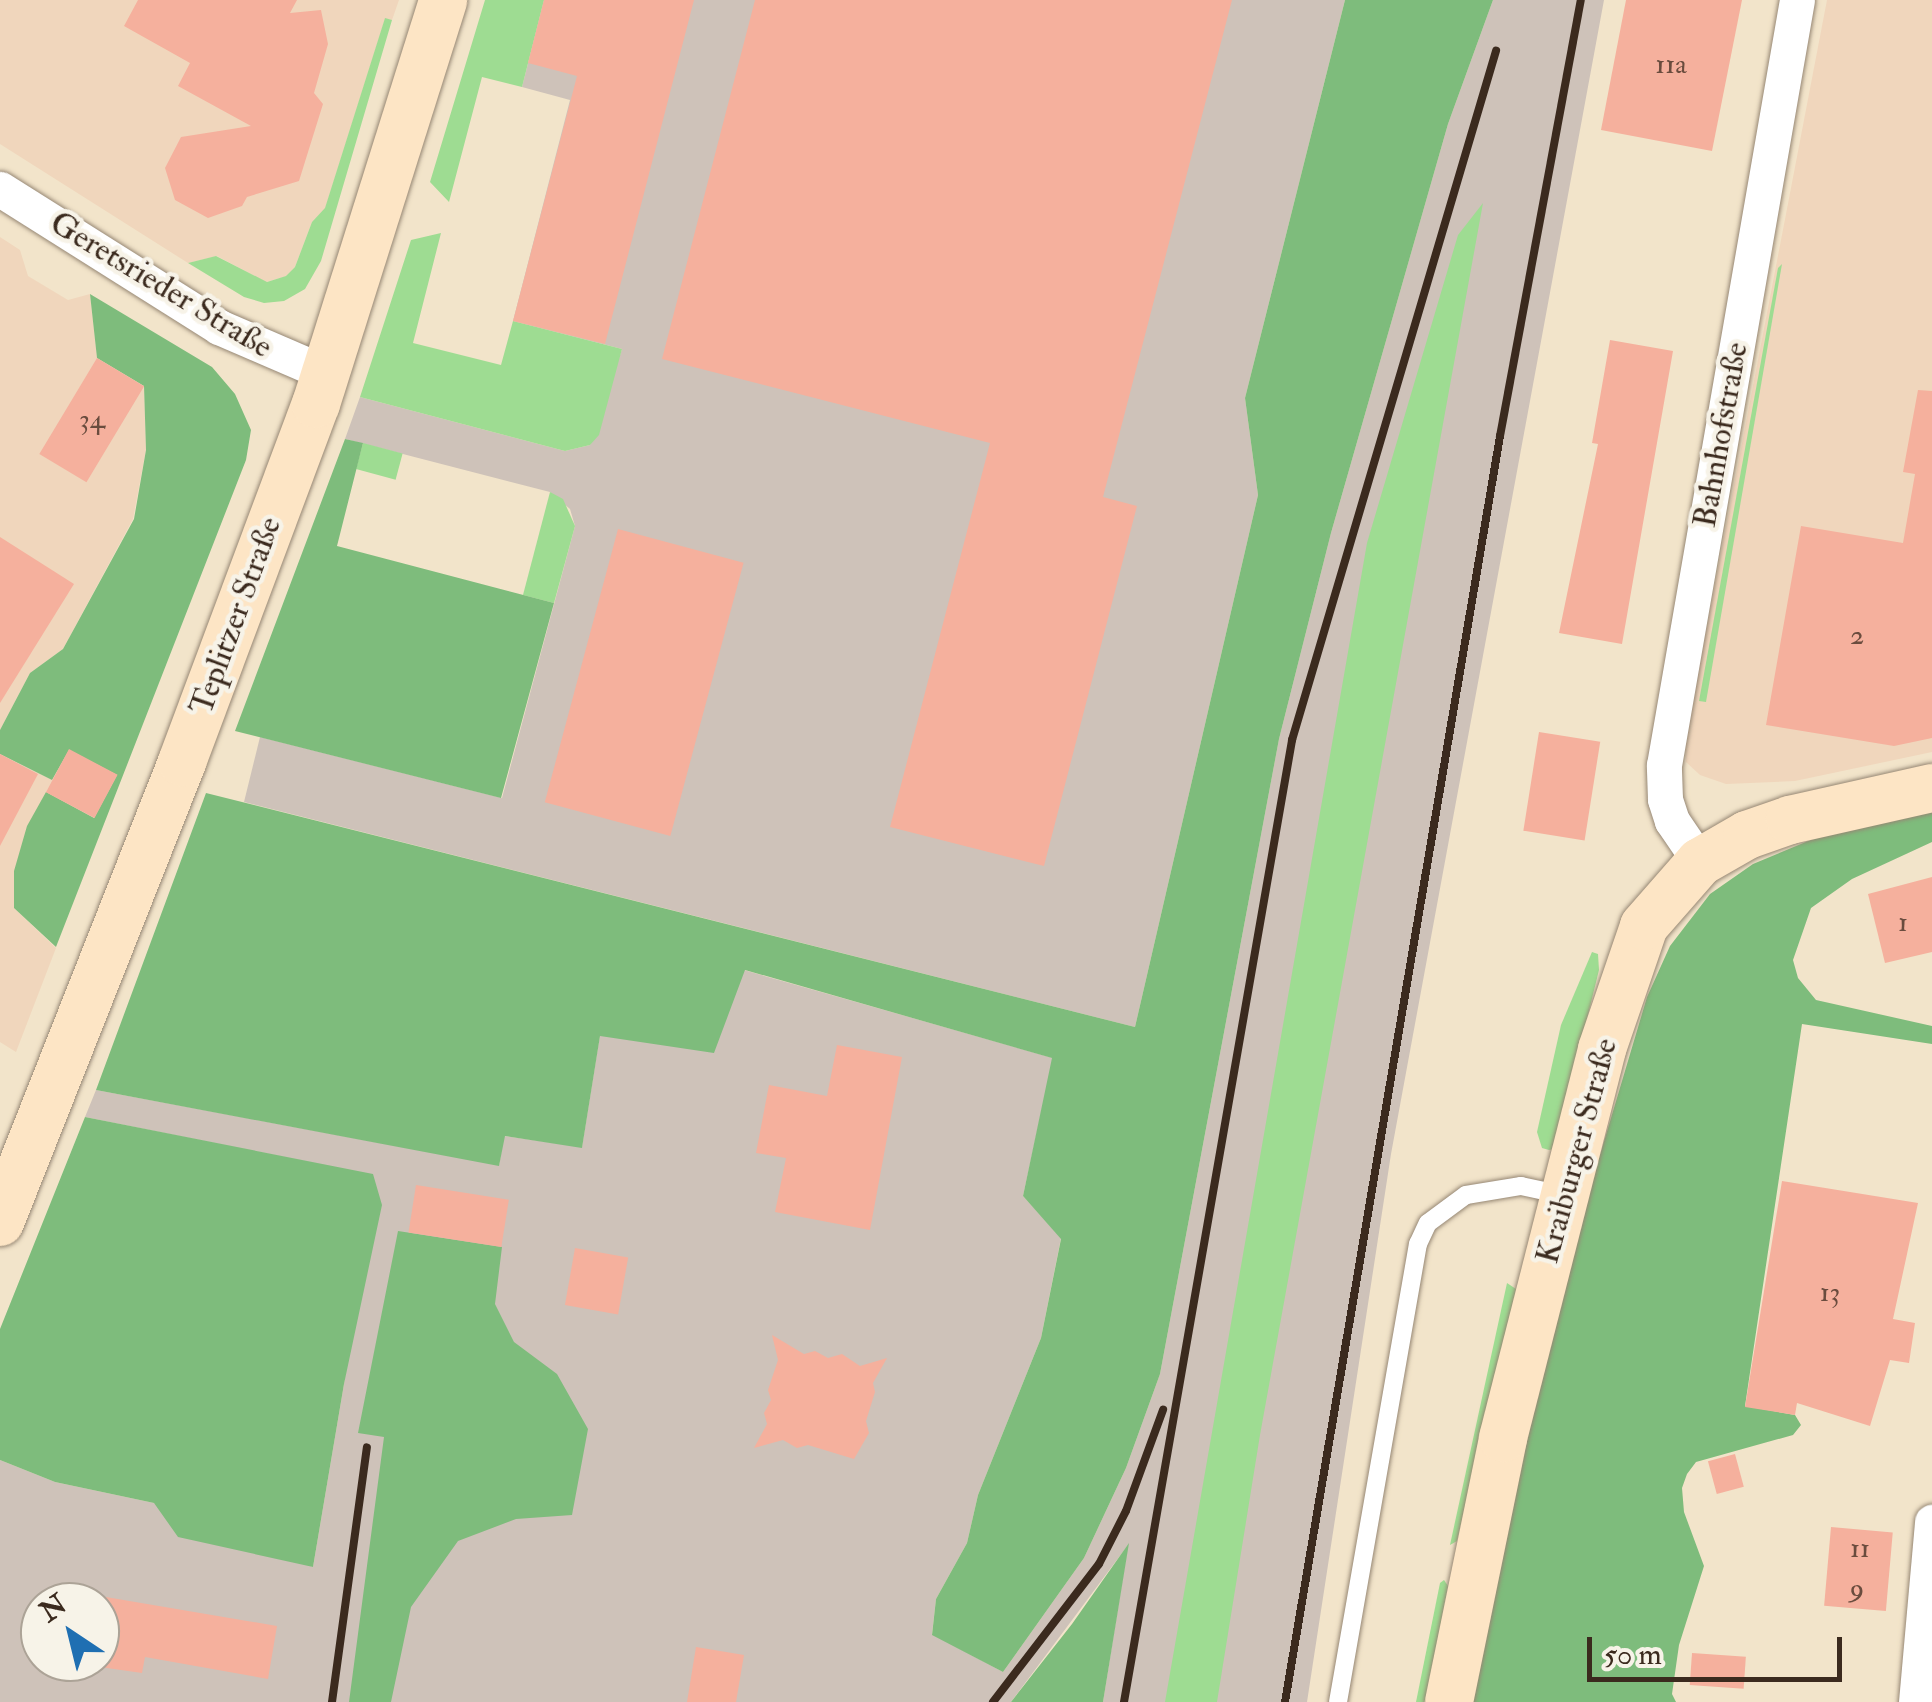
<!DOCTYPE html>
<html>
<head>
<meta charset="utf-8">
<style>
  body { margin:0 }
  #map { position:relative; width:1932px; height:1702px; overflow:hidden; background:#f2e4ca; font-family:"IM FELL Double Pica",serif }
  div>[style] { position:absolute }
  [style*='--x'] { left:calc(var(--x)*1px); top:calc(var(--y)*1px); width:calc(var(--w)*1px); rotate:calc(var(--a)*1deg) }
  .built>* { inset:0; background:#f0d6bc }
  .industrial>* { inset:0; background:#cec2b9 }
  .green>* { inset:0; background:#9edc92; transform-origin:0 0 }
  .forest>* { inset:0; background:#7ebc7c }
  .building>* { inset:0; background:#f5b09d; transform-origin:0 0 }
  .roads { filter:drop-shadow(0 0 2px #968774) drop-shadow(0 0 2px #968774) }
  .lane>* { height:18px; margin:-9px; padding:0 9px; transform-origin:9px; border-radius:9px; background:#fff }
  .street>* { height:35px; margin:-17.5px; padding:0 17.5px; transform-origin:17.5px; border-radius:17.5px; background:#fff }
  .secondary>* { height:48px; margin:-24px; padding:0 24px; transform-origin:24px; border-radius:24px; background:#fde5c5 }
  .rail>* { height:8px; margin:-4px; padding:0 4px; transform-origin:4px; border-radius:4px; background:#3b2a1e }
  span { translate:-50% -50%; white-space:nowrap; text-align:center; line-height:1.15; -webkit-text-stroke:9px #f7f3e8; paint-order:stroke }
  .number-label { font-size:28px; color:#6a4c3e }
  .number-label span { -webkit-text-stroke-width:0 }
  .street-label { font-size:32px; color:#3b2a1e }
  .north { position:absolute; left:20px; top:1582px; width:100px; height:100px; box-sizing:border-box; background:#f7f3e8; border:2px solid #aca397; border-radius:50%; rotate:325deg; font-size:28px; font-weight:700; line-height:40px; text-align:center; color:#3b2a1e }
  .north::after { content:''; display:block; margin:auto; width:35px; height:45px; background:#1f6fb2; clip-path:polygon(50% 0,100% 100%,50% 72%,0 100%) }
  .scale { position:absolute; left:1587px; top:1637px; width:255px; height:45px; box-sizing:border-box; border:5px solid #3b2a1e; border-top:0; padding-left:12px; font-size:30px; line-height:35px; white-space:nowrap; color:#3b2a1e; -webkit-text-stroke:8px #f7f3e8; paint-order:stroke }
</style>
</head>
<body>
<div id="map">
  <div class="built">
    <i style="clip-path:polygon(0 0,399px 0,392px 20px,385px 19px,325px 209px,312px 222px,295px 267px,287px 276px,266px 282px,217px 256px,188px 263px,0 144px)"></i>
    <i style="clip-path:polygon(1827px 0,1932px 0,1932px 752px,1795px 781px,1726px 784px,1700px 775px,1686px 762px,1685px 741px)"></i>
    <i style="clip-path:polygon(0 237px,20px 250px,28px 276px,68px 300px,90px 294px,97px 358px,144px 386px,146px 450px,133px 519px,63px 649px,30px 673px,0 730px)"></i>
    <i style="clip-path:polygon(69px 749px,117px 775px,94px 818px,14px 908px,56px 948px,16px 1052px,0 1042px,0 754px,52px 780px)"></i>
  </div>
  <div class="industrial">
    <i style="clip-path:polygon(544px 0,1345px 0,1245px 398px,1258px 495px,1135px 1027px,244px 802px,260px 737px,502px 798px,575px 526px,570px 509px,550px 492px,345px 439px,360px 397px,565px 451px,590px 445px,622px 349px,513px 321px,570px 100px,522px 87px)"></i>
    <i style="clip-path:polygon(evenodd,1493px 0,1604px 0,1391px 1154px,1307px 1702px,1103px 1702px,1128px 1545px,1011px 1702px,0 1702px,0 1460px,55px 1482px,154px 1503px,313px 1567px,344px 1384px,373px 1175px,85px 1117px,96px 1090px,499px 1165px,504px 1136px,582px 1147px,600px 1035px,744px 970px,1053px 1058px,1023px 1196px,1061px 1238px,1041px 1338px,978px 1495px,967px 1543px,936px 1599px,932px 1634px,1003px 1672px,1084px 1558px,1126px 1468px,1160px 1374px,1279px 739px,1331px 533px,1448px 124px,1493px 0,40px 1602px,100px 1602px,100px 1662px,40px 1662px,40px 1602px)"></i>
  </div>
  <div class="green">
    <i style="clip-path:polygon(485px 0,544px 0,522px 87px,482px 77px,449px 202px,430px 182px)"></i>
    <i style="clip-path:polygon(385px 18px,392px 20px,321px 261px,305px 289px,284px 301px,264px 303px,244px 297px,188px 263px,216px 256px,267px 282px,286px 276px,295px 267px,312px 222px,325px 208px)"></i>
    <i style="clip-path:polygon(1483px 203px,1260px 1435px,1217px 1702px,1165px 1702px,1367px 543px,1458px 235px)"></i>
    <i style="clip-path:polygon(441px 233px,413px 343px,501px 365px,513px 321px,622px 349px,599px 435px,590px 445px,565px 451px,360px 397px,411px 240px)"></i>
    <i style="clip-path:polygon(1782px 264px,1706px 702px,1699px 701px,1778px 268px)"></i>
    <i style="left:363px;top:443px;width:41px;height:27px;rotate:15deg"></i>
    <i style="clip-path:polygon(550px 492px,563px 499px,575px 526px,554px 603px,523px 595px)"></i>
    <i style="clip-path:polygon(1592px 952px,1598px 954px,1599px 970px,1555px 1149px,1549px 1150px,1542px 1148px,1537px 1132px,1561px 1025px)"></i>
    <i style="clip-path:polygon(1507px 1283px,1516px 1289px,1457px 1541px,1450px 1545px)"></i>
    <i style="clip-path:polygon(1444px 1580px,1448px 1586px,1426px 1702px,1416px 1702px,1440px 1583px)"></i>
  </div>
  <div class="forest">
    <i style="clip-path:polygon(1345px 0,1493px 0,1448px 124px,1331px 533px,1279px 739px,1160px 1374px,1126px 1468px,1084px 1558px,1003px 1672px,932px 1635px,936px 1599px,967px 1543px,978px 1495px,1041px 1338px,1061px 1239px,1023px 1196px,1052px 1058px,745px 970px,714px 1053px,600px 1036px,582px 1148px,505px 1136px,499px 1166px,96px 1090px,206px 793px,1135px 1027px,1258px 495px,1245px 398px)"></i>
    <i style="clip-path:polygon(90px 294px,212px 367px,235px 394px,251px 430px,246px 460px,56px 947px,14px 908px,14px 871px,27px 826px,46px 792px,94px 818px,117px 775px,69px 750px,52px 780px,0 754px,0 730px,30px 673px,63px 649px,134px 519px,146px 450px,144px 386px,97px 358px)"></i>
    <i style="clip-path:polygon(345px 439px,363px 443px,337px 546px,554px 603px,501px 798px,235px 731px)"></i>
    <i style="clip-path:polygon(1932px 808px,1932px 842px,1852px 879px,1811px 908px,1793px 960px,1798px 978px,1816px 1000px,1932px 1026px,1932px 1044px,1802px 1024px,1745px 1406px,1795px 1415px,1801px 1425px,1793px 1435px,1696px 1462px,1687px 1474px,1682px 1488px,1684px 1512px,1704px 1566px,1679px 1645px,1672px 1694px,1676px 1702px,1467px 1702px,1522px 1444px,1586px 1202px,1647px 997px,1670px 946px,1710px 894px,1753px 864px,1825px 834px)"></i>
    <i style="clip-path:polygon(85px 1117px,373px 1174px,382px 1205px,344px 1384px,313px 1567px,178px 1537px,154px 1503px,55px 1482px,0 1460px,0 1329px)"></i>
    <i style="clip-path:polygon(398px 1231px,502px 1247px,495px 1304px,514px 1342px,557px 1374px,588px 1429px,572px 1515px,516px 1519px,458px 1541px,411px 1607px,391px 1702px,349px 1702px,384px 1437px,358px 1433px)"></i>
    <i style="clip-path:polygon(1129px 1543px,1103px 1702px,1011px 1702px,1072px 1624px)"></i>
  </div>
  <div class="building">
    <i style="clip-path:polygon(138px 0,297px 0,290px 13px,321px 10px,328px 44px,314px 93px,323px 104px,299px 181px,247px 197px,242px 206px,208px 218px,175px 200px,165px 168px,181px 137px,251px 126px,178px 86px,190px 63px,124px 26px)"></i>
    <i style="clip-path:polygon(544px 0,694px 0,605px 344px,513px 321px,577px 76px,528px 63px)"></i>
    <i style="clip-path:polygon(755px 0,1232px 0,1103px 497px,1137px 506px,1044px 866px,890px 827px,990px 443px,662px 359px)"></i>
    <i style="clip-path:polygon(1626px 0,1742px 0,1712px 151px,1601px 130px)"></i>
    <i style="clip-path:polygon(1610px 340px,1673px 351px,1622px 644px,1559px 633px,1598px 444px,1592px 443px)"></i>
    <i style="left:97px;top:358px;width:55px;height:112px;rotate:31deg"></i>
    <i style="clip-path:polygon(1918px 390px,1932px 391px,1932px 738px,1894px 746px,1766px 725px,1801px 526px,1903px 543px,1915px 474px,1903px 472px)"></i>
    <i style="left:618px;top:529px;width:130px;height:283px;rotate:15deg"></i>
    <i style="clip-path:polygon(0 537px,74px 584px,0 703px)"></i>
    <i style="left:1539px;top:732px;width:62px;height:100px;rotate:9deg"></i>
    <i style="left:69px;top:749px;width:55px;height:49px;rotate:28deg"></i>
    <i style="clip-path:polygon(0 754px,38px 774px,0 846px)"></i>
    <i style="clip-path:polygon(1932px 877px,1932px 952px,1885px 963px,1868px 894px)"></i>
    <i style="clip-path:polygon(837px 1045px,902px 1057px,870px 1230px,775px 1212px,786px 1158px,756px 1153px,769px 1085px,827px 1096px)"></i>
    <i style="clip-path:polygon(1782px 1181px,1918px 1203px,1893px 1319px,1915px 1323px,1909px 1363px,1890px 1360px,1870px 1426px,1797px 1403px,1795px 1415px,1745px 1407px)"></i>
    <i style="left:416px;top:1185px;width:94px;height:48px;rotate:9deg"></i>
    <i style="left:575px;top:1248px;width:54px;height:58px;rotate:10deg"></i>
    <i style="clip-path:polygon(772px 1335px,804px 1354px,815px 1351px,828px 1358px,842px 1354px,860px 1366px,887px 1358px,873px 1383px,875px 1392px,866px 1421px,869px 1433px,854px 1459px,808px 1445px,797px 1448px,783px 1440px,754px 1448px,767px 1424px,764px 1413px,771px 1400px,768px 1390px,778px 1360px)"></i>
    <i style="left:1735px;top:1454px;width:34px;height:28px;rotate:75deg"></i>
    <i style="left:1831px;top:1527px;width:62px;height:79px;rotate:5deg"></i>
    <i style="clip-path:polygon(100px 1596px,277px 1626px,268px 1679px,145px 1657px,142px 1673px,100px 1667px)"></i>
    <i style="clip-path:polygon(696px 1647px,744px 1655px,736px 1702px,687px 1702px)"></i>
    <i style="left:1692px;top:1653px;width:54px;height:32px;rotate:4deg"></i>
  </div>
  <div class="roads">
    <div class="lane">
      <i style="--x:1338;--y:1702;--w:465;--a:-80.1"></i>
      <i style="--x:1418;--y:1244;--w:23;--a:-65"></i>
      <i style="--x:1428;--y:1223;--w:47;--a:-36.4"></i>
      <i style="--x:1466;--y:1195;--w:56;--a:-9.3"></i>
      <i style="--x:1521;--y:1186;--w:43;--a:12.1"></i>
    </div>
    <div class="street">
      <i style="--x:0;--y:189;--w:259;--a:32.2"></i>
      <i style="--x:219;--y:327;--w:116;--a:23.3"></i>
      <i style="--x:1700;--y:862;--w:50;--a:-124.3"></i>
      <i style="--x:1672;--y:821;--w:23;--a:-108"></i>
      <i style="--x:1665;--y:799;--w:34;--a:-92"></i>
      <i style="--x:1664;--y:765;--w:776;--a:-80.14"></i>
      <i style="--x:1916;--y:1702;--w:181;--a:-84.9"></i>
    </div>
    <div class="secondary">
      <i style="--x:0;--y:1222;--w:495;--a:-68.4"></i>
      <i style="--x:182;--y:762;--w:382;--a:-69.5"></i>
      <i style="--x:316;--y:404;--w:423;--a:-72.5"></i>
      <i style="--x:1449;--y:1702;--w:269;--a:-78.4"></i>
      <i style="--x:1503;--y:1438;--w:401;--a:-75.7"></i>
      <i style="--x:1602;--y:1049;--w:130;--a:-71.1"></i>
      <i style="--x:1644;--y:926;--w:85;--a:-48.8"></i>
      <i style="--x:1700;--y:862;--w:54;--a:-29.9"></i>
      <i style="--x:1747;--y:835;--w:46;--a:-19.2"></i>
      <i style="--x:1790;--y:820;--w:146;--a:-12.7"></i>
    </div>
  </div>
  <div class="rail">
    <i style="--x:332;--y:1702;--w:257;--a:-82.2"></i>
    <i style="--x:993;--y:1702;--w:174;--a:-52.5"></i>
    <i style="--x:1099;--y:1564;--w:59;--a:-63"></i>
    <i style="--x:1126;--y:1511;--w:108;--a:-69.9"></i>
    <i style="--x:1124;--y:1702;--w:977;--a:-80.09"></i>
    <i style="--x:1292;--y:740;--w:719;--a:-73.51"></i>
    <i style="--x:1285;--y:1702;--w:1284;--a:-80.36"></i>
    <i style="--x:1500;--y:436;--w:443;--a:-79.5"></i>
  </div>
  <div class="number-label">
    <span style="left:1671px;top:65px">11a</span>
    <span style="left:92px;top:420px">34</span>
    <span style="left:1857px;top:636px">2</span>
    <span style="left:1903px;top:923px">1</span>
    <span style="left:1830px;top:1293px">13</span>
    <span style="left:1860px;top:1549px">11</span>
    <span style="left:1857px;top:1589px">9</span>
  </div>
  <div class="street-label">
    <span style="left:161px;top:285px;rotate:31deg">Geretsrieder Straße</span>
    <span style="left:1721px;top:435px;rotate:-80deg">Bahnhofstraße</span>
    <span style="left:236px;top:616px;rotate:-70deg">Teplitzer Straße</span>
    <span style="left:1577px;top:1151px;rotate:-75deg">Kraiburger Straße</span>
  </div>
  <div class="north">N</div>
  <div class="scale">50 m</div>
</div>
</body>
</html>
